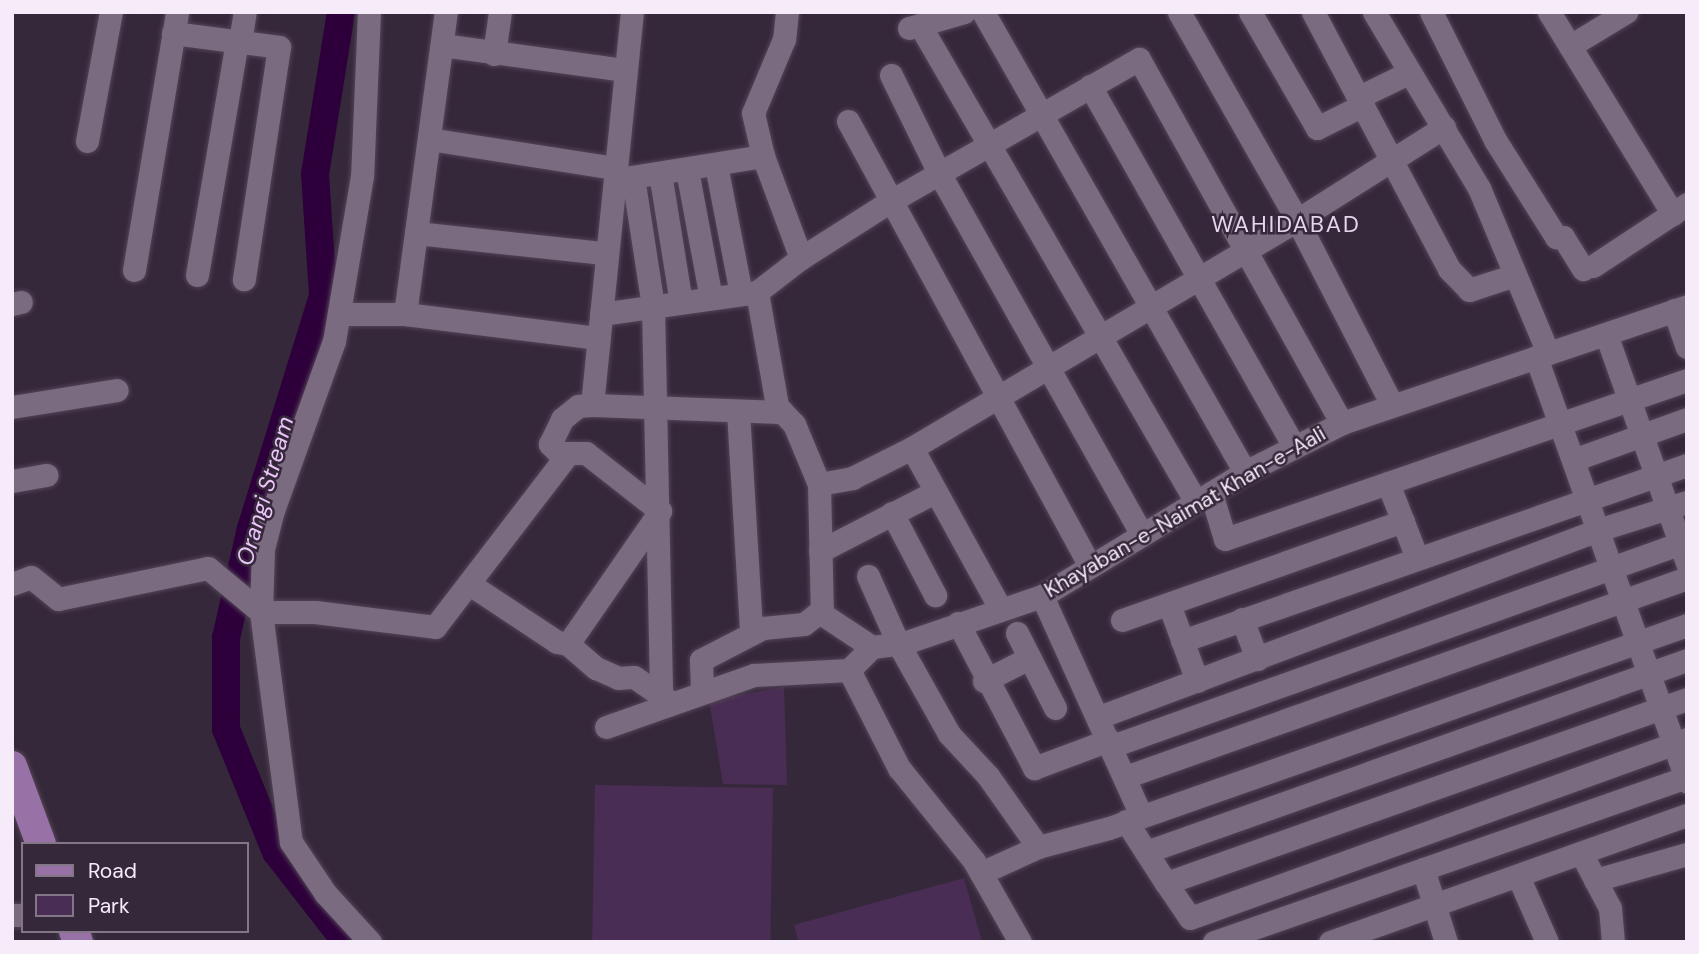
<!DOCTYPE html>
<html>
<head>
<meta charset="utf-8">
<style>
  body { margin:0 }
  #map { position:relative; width:1699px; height:954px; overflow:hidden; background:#36283b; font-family:"DM Sans",sans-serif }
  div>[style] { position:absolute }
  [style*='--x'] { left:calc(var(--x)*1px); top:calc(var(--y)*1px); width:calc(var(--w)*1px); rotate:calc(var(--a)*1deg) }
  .green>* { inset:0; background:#4a2d54; transform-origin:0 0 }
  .river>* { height:28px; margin:-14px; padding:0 14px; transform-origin:14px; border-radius:14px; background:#2e003b }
  .roads { filter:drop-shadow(0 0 2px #514556) drop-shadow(0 0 2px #514556) }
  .minor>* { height:23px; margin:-11.5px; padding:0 11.5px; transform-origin:11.5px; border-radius:11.5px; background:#7b6b81 }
  .major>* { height:30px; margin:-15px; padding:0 15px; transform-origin:15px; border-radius:15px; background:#9871a6 }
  span { translate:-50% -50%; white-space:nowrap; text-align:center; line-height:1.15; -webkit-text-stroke:5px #36283b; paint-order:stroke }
  .street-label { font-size:21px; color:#f6ecf9 }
  .neighbourhood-label { font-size:23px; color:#e7d5ee; letter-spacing:2px }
  .water-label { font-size:23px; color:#ecc5fa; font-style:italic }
  .frame { position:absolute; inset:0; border:14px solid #f6ecf9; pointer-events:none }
  .legend { position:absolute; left:21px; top:842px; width:228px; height:91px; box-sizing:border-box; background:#36283b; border:2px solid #837687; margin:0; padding:9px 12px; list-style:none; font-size:21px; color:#f6ecf9 }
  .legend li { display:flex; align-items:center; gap:14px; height:35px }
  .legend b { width:35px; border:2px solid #837687 }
</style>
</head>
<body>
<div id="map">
  <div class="green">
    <i style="clip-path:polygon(784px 687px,787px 785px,723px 784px,709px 700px)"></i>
    <i style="left:595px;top:785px;width:178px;height:157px;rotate:1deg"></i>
    <i style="clip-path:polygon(964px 878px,982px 942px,799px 942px,794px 925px)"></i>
  </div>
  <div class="river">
    <i style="--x:341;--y:12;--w:164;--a:99.1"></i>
    <i style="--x:315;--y:174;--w:122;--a:86.2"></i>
    <i style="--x:323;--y:296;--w:243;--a:107.2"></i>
    <i style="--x:251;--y:528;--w:113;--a:102.8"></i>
    <i style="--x:226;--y:638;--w:91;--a:90"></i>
    <i style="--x:226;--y:729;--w:133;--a:67.9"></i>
    <i style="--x:276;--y:852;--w:114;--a:52.1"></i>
  </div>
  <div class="roads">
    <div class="minor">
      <i style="--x:369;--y:12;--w:164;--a:92.4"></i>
      <i style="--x:362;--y:176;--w:167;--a:99.6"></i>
      <i style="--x:334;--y:341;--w:180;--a:109.8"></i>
      <i style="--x:273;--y:510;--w:40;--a:104.4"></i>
      <i style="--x:263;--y:549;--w:63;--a:91.8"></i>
      <i style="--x:261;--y:612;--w:232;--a:82.6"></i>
      <i style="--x:291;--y:842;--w:63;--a:56.1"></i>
      <i style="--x:326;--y:894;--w:65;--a:47.5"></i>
      <i style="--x:787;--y:12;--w:27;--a:96"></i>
      <i style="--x:784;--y:39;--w:80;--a:112.7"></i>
      <i style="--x:753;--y:113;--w:44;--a:76.9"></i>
      <i style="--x:763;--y:156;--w:109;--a:69.6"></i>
      <i style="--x:983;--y:12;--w:529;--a:60.34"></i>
      <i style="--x:1179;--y:12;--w:239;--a:60.4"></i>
      <i style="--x:1297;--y:220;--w:208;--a:62.8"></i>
      <i style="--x:1250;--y:12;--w:134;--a:60"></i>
      <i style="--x:1317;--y:128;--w:51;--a:-26.6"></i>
      <i style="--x:1313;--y:12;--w:291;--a:62.1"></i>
      <i style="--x:1449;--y:269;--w:29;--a:46"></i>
      <i style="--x:1469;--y:290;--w:48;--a:-18.1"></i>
      <i style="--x:1374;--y:12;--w:205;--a:59.2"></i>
      <i style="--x:1479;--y:188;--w:179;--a:67.3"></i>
      <i style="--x:1431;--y:12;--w:143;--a:63.4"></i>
      <i style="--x:1495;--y:140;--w:115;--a:57.8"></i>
      <i style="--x:1556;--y:237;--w:7;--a:0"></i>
      <i style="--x:1563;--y:237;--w:38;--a:58"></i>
      <i style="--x:1549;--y:12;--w:237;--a:58.5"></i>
      <i style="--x:921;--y:27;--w:549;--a:59.93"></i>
      <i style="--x:909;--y:28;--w:57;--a:-16.2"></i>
      <i style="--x:173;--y:33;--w:107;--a:7.5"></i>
      <i style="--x:279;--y:47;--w:235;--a:98.6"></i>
      <i style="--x:240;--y:42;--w:30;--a:-81"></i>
      <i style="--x:442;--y:45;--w:185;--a:7.8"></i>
      <i style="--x:1570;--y:46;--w:66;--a:-31.3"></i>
      <i style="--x:494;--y:54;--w:42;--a:-81.9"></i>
      <i style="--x:891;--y:75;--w:109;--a:63.9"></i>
      <i style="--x:939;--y:173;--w:415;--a:60.7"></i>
      <i style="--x:1090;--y:86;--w:415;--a:60.5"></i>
      <i style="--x:1359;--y:97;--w:55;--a:-26.1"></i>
      <i style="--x:848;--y:121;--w:507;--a:61.46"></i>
      <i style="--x:429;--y:139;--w:187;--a:8.9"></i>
      <i style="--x:87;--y:141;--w:131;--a:-79.5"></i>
      <i style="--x:716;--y:165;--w:131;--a:79"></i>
      <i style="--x:687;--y:170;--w:130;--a:79.4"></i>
      <i style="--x:660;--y:173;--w:131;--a:80.8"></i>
      <i style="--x:633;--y:177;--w:131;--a:81.2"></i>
      <i style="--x:653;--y:306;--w:389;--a:88.8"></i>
      <i style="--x:619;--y:179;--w:146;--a:-9.1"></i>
      <i style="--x:416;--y:233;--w:189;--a:6.1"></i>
      <i style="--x:1593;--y:266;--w:113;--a:-33.4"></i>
      <i style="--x:134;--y:270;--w:262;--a:-80.5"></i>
      <i style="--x:197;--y:275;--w:237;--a:-80.3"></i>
      <i style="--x:757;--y:292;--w:116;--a:80"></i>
      <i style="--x:777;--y:406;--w:25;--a:47"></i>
      <i style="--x:794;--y:424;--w:65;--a:67.4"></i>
      <i style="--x:819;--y:484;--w:130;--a:88.7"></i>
      <i style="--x:822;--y:614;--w:60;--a:33.4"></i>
      <i style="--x:12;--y:304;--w:9;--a:-13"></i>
      <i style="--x:1674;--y:310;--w:39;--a:71"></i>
      <i style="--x:339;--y:314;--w:66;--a:0"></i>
      <i style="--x:405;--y:314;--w:195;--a:7.1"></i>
      <i style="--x:405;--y:314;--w:305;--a:-82.3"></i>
      <i style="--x:601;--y:314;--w:158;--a:-8"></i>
      <i style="--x:757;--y:292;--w:56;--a:-37.7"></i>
      <i style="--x:801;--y:258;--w:104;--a:-32.5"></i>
      <i style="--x:889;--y:202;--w:288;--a:-29.8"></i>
      <i style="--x:1139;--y:59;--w:417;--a:60.9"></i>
      <i style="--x:1606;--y:334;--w:243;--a:70.5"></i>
      <i style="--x:1536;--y:357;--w:451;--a:70.4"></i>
      <i style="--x:592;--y:405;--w:395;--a:-84.2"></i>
      <i style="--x:12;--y:407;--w:106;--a:-9.2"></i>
      <i style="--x:738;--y:411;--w:222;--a:86.6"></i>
      <i style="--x:912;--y:448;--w:183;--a:61.2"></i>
      <i style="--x:1573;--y:460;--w:121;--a:-19.8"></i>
      <i style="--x:12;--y:481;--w:35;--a:-10"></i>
      <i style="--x:1388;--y:483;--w:80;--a:68.9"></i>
      <i style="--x:819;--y:484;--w:34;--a:-10"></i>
      <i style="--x:852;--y:478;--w:67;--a:-26.6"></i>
      <i style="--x:912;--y:448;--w:447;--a:-30.6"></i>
      <i style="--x:1297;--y:220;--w:174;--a:-32.3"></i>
      <i style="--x:1211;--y:493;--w:48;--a:73.1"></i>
      <i style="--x:1225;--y:539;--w:489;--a:-19"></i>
      <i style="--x:892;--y:513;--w:93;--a:62.3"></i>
      <i style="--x:820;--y:551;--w:129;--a:-27.2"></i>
      <i style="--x:868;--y:576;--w:73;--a:65.9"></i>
      <i style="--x:898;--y:643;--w:104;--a:60.7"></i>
      <i style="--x:949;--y:734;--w:57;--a:47.1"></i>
      <i style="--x:988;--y:776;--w:87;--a:54.8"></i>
      <i style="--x:1038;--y:847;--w:73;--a:-15"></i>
      <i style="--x:1109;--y:828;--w:613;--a:-19.35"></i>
      <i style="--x:12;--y:584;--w:20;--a:-20"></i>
      <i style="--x:31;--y:577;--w:35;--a:39"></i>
      <i style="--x:58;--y:599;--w:153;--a:-11.7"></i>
      <i style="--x:208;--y:568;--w:69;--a:39.7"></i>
      <i style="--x:261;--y:612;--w:54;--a:0"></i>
      <i style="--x:315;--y:612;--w:121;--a:7.1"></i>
      <i style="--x:435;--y:627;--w:215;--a:-52.5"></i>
      <i style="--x:471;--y:585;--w:103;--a:33.5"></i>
      <i style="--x:557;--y:642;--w:11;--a:10"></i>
      <i style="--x:568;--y:644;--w:37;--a:41"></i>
      <i style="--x:596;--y:668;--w:24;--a:24"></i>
      <i style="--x:618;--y:678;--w:16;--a:-4"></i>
      <i style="--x:634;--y:677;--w:41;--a:34.1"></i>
      <i style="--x:1042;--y:596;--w:240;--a:65.7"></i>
      <i style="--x:1169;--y:604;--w:82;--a:70"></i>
      <i style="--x:1242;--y:619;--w:43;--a:69.4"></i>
      <i style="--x:1122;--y:620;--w:298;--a:-19.4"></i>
      <i style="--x:958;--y:623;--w:164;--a:62.3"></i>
      <i style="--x:1034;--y:768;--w:80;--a:-20.5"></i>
      <i style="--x:1017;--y:633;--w:84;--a:63.1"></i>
      <i style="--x:1182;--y:641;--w:535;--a:-19.21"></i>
      <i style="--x:568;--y:644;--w:162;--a:-55.3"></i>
      <i style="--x:660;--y:511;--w:94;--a:-141.9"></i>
      <i style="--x:586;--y:453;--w:27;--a:180"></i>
      <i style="--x:559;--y:453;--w:13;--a:-135"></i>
      <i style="--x:550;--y:444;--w:28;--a:-64"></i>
      <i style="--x:562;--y:419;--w:21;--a:-39"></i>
      <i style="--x:578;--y:406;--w:14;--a:-4"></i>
      <i style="--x:592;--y:405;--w:190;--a:2.1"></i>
      <i style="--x:849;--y:670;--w:33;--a:-45"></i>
      <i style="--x:872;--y:647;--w:32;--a:-7"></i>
      <i style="--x:904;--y:643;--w:146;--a:-18.8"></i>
      <i style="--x:1042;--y:596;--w:238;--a:-31.4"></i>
      <i style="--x:1245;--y:472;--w:109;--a:-26.8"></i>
      <i style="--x:1342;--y:423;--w:364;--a:-18.7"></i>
      <i style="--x:984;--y:681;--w:51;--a:-27.1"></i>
      <i style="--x:702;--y:690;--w:30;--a:-92"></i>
      <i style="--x:701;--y:660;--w:70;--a:-27.3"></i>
      <i style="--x:763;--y:628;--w:41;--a:-5.6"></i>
      <i style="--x:804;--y:624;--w:23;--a:-38"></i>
      <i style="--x:1099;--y:717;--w:533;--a:-20.54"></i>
      <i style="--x:1598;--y:530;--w:93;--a:-17.5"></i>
      <i style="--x:606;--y:727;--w:157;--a:-19.4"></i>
      <i style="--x:754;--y:675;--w:95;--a:-3"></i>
      <i style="--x:849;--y:670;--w:110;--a:63"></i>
      <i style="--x:899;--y:768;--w:119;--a:51.1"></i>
      <i style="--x:974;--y:861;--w:93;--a:60.4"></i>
      <i style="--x:1112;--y:746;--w:610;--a:-19.62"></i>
      <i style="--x:1125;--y:777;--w:596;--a:-19.5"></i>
      <i style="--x:1126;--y:821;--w:74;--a:57.2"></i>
      <i style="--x:1166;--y:883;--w:553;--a:-19.45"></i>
      <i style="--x:1146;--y:852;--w:574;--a:-19.54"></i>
      <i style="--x:1581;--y:853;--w:62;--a:62.2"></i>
      <i style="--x:1610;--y:908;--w:34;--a:85"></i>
      <i style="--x:1423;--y:869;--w:77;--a:72.5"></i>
      <i style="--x:981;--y:873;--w:63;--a:-24.5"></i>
      <i style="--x:1518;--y:876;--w:72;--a:66.3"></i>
      <i style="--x:1595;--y:880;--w:96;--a:-15.8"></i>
      <i style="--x:1166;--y:883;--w:42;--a:55.6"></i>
      <i style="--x:1190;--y:918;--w:528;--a:-19.81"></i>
      <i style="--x:12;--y:915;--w:11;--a:0"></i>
      <i style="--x:1214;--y:942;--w:501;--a:-19.23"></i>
      <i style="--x:1330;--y:942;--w:379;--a:-19.6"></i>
    </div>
    <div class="major">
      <i style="--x:12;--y:766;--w:83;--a:69.6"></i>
      <i style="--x:74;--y:931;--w:12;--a:70"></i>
    </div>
  </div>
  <div class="street-label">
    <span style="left:1185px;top:512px;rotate:-30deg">Khayaban-e-Naimat Khan-e-Aali</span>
  </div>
  <div class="neighbourhood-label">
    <span style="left:1286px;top:224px">WAHIDABAD</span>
  </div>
  <div class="water-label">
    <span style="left:265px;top:491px;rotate:-74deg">Orangi Stream</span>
  </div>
  <div class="frame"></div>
  <ul class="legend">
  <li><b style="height:9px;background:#9871a6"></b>Road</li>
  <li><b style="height:19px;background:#4a2d54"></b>Park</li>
  </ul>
</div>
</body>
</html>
